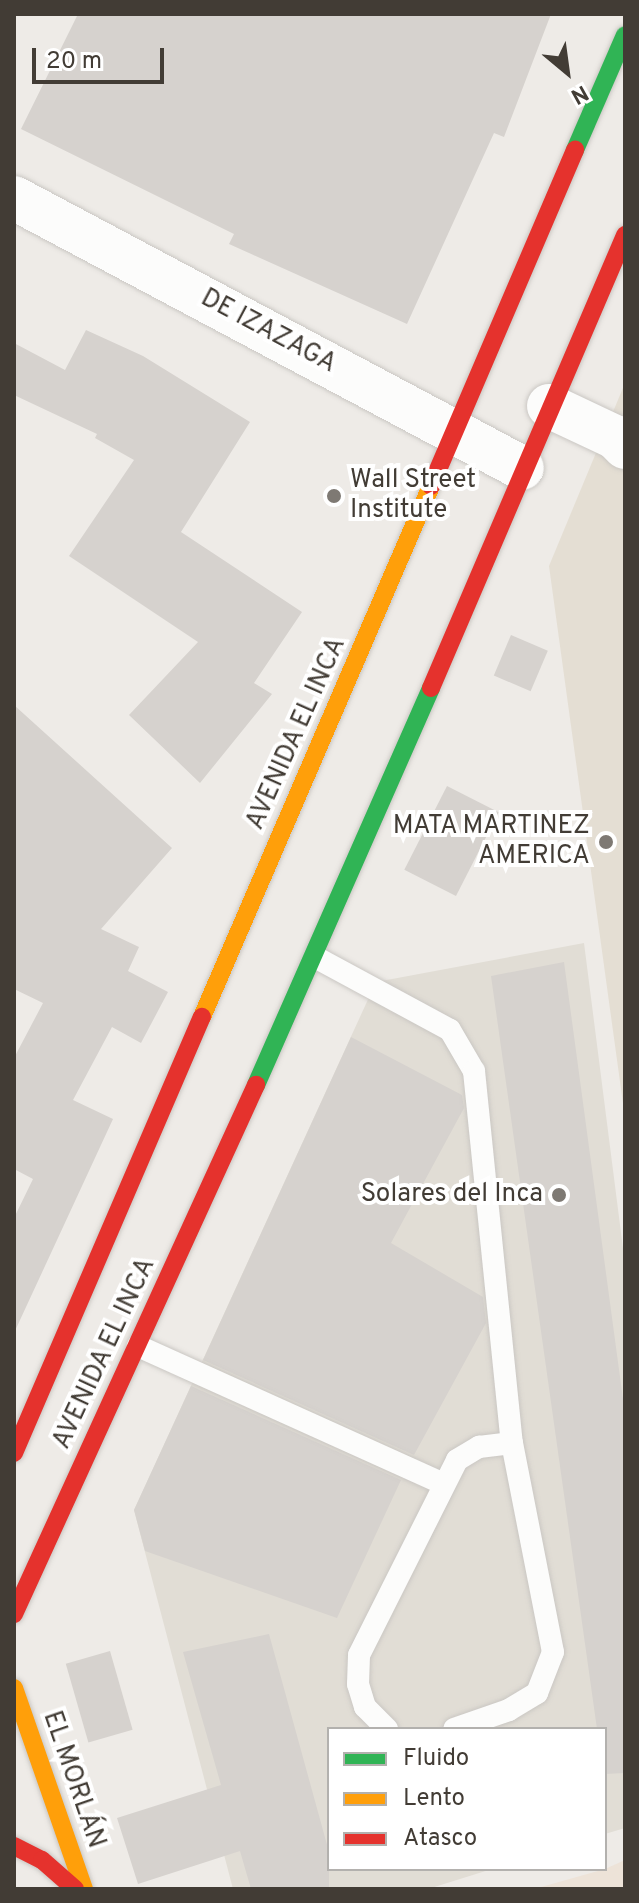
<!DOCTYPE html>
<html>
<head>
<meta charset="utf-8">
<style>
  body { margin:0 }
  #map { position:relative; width:639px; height:1903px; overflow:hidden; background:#eeebe7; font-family:Overpass,sans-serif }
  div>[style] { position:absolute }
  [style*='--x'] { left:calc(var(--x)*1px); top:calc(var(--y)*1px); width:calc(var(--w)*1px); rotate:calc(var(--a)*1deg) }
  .residential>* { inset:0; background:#e1ddd5 }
  .commercial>* { inset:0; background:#ede3d8 }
  .education>* { inset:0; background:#e4ded3 }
  .building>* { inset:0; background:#d6d2ce; transform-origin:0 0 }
  .roads { filter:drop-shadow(0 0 2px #cac7c3) drop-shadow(0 0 2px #cac7c3) }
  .lane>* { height:22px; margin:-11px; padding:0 11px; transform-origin:11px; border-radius:11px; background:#fcfcfb }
  .street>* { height:44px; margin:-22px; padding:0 22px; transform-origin:22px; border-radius:22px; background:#fcfcfb }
  .fast>* { height:18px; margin:-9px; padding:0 9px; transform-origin:9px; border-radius:9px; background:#30b455 }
  .slow>* { height:18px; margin:-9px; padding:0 9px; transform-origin:9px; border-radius:9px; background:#ff9f0a }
  .jam>* { height:18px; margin:-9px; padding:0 9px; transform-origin:9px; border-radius:9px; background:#e5322d }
  .dots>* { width:22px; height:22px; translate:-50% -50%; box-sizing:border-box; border:4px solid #fff; border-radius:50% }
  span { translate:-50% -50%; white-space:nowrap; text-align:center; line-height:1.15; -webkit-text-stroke:8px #fff; paint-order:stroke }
  .street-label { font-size:26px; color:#423c35 }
  .poi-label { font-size:26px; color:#423c35 }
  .left { translate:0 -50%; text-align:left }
  .right { translate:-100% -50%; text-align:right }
  .frame { position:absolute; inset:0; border:16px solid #423c35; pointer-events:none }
  .legend { position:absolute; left:327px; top:1727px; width:280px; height:144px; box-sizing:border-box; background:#fff; border:2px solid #b3b1ae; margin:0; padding:10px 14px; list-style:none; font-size:24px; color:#423c35 }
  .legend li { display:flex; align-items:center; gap:16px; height:40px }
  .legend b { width:40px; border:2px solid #b3b1ae }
  .north { position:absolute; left:527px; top:32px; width:80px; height:80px; -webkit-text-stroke:6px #fff; paint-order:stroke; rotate:151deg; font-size:22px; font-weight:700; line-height:32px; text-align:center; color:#423c35 }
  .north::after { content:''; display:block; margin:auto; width:28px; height:36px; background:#423c35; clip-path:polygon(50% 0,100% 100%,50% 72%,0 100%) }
  .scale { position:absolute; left:32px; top:48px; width:132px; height:36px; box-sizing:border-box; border:4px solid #423c35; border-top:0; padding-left:10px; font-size:24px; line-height:28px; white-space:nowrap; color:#423c35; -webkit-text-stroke:6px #fff; paint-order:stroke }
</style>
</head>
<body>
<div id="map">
  <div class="residential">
    <i style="clip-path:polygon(584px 943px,625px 1264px,625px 1828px,605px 1834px,605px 1729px,329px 1729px,329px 1869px,492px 1869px,428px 1889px,233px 1889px,134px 1510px,376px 982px)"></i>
  </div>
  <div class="commercial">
    <i style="clip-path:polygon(625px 1860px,625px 1889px,534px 1889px,605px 1869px)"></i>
  </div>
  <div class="education">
    <i style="clip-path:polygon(625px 383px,625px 1118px,549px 566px)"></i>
  </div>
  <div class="building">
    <i style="clip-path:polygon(78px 14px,551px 14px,504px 137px,494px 133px,407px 324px,229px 244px,234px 234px,21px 129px)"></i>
    <i style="clip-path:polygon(86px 330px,143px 356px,250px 422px,181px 532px,302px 612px,254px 683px,272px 694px,200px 783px,129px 715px,198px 642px,69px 556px,134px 460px,95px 438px,97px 434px,14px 395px,14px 343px,65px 370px)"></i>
    <i style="left:511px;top:635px;width:40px;height:44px;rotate:23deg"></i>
    <i style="clip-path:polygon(14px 705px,172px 848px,101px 929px,139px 947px,128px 971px,168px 992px,141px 1043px,112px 1027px,73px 1100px,113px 1119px,14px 1333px,14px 1218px,33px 1179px,14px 1169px,14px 1058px,43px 1003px,14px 989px)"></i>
    <i style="left:447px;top:786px;width:58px;height:94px;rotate:27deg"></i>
    <i style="clip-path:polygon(564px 962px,625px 1414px,625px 1773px,605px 1774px,605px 1729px,597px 1729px,491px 976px)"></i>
    <i style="clip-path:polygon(351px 1037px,462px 1095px,464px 1108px,391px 1243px,483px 1297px,486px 1323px,414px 1455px,203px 1360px)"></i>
    <i style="clip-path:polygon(191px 1386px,401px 1480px,337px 1618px,145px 1551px,134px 1510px)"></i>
    <i style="clip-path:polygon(269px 1634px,329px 1852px,329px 1889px,251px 1889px,240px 1851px,138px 1884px,117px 1818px,221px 1785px,183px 1652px)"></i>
    <i style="left:110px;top:1651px;width:82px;height:46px;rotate:74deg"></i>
  </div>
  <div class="roads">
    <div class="lane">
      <i style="--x:315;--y:957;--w:153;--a:28.4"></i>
      <i style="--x:450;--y:1030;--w:48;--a:59.7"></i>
      <i style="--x:474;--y:1071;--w:374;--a:84.2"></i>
      <i style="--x:512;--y:1443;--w:213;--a:78.9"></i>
      <i style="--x:553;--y:1652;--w:44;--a:111.3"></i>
      <i style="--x:537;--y:1693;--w:33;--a:149"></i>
      <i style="--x:509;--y:1710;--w:58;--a:160.9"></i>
      <i style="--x:138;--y:1346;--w:333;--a:24.3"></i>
      <i style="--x:387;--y:1729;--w:31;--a:-135"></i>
      <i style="--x:365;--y:1707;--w:24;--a:-107"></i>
      <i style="--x:358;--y:1684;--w:29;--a:-88"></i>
      <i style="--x:359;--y:1655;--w:218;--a:-63.3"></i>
      <i style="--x:457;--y:1460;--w:26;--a:-31"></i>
      <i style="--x:479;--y:1447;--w:33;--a:-7"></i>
    </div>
    <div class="street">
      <i style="--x:14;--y:198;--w:575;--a:27.99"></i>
      <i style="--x:549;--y:406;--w:73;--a:25.2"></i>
      <i style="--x:615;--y:437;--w:14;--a:45"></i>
    </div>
    <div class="fast">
      <i style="--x:575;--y:150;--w:125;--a:-66.5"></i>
      <i style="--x:256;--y:1085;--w:434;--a:-66.2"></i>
    </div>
    <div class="slow">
      <i style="--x:202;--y:1017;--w:578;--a:-66.67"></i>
      <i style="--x:14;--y:1688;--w:213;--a:70.8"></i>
    </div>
    <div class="jam">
      <i style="--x:431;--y:486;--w:366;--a:-66.8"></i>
      <i style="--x:431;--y:688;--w:493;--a:-66.8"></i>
      <i style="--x:14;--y:1453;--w:475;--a:-66.7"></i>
      <i style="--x:14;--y:1614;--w:582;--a:-65.42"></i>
      <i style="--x:14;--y:1846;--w:31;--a:27"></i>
      <i style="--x:42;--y:1860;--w:44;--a:41.3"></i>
    </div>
  </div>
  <div class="dots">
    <i style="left:334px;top:496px;background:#7e7973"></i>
    <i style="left:606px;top:842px;background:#7e7973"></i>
    <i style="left:559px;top:1195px;background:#7e7973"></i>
  </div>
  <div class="street-label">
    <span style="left:268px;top:332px;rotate:28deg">DE IZAZAGA</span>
    <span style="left:297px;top:734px;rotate:-66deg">AVENIDA EL INCA</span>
    <span style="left:105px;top:1354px;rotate:-65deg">AVENIDA EL INCA</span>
    <span style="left:73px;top:1780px;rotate:71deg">EL MORLÁN</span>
  </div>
  <div class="poi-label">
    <span class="left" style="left:350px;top:496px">Wall Street<br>Institute</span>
    <span class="right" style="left:590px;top:842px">MATA MARTINEZ<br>AMERICA</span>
    <span class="right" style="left:543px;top:1195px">Solares del Inca</span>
  </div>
  <div class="frame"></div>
  <ul class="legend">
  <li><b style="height:10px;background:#30b455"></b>Fluido</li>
  <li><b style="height:10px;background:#ff9f0a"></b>Lento</li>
  <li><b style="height:10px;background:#e5322d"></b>Atasco</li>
  </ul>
  <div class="north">N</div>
  <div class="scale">20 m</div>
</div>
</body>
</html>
